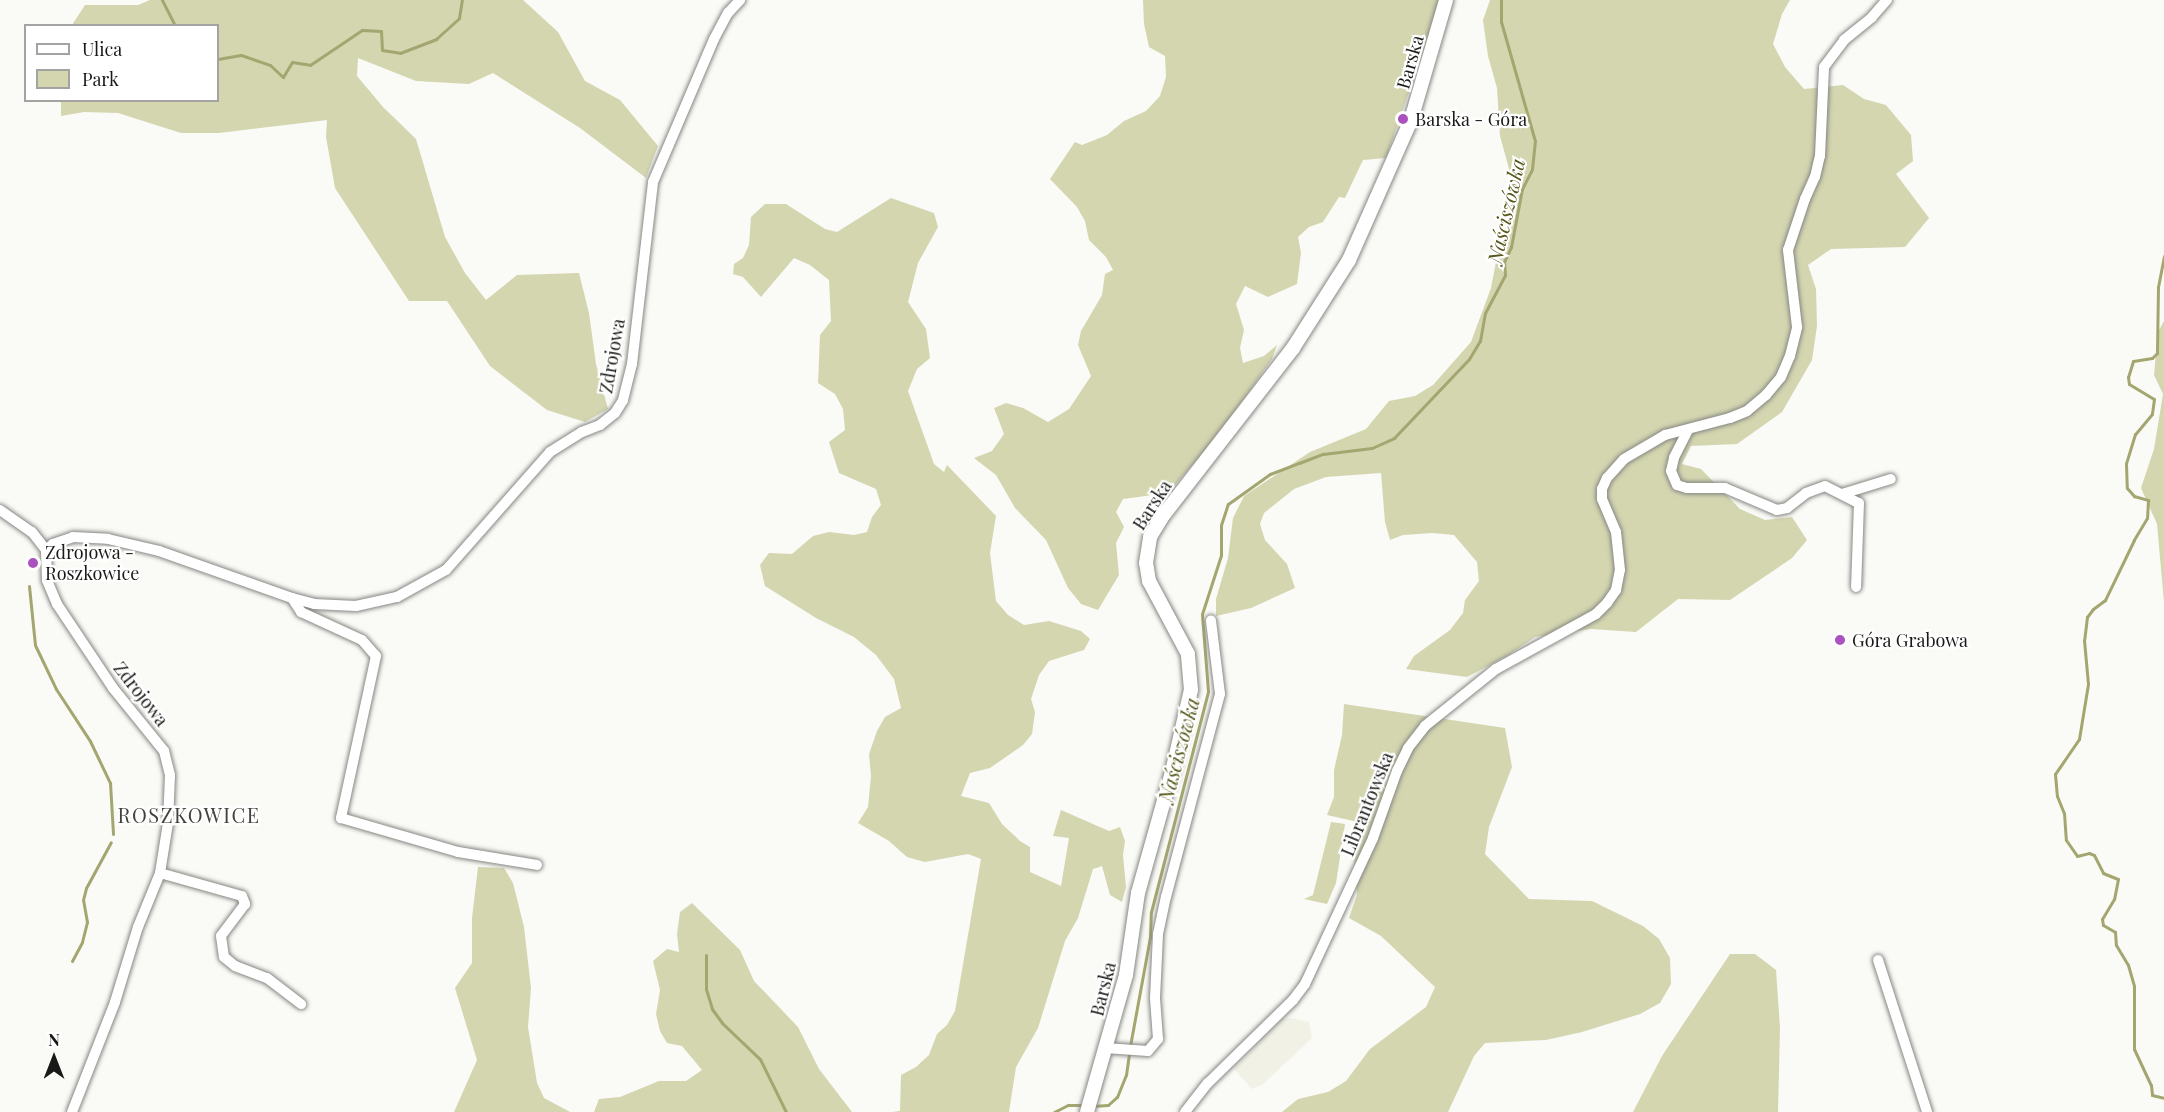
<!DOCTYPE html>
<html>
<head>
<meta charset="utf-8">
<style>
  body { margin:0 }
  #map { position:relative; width:2164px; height:1112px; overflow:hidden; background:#fafaf6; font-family:"Playfair Display",serif }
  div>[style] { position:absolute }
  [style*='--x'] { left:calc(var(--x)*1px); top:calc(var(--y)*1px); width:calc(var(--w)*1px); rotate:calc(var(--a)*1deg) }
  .built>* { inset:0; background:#f1f2e5 }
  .green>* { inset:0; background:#d4d6b0 }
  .stream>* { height:3px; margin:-1.5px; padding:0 1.5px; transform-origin:1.5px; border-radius:1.5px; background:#a4a670 }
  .roads { filter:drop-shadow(0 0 2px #868783) drop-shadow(0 0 2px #868783) }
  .minor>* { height:10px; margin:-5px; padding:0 5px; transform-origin:5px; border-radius:5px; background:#fff }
  .tertiary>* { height:14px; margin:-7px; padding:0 7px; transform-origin:7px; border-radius:7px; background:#fff }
  .dots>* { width:16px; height:16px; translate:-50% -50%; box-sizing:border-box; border:3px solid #fff; border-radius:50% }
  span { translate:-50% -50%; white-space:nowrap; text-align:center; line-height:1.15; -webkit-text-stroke:4.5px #fff; paint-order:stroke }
  .street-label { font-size:18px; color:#191917 }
  .poi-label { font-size:18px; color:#191917 }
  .left { translate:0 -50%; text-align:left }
  .water-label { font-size:20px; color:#565618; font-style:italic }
  .neighbourhood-label { font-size:20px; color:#42423e; letter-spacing:1.5px }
  .legend { position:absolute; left:24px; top:24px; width:195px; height:78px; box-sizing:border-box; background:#fff; border:2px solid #a3a3a2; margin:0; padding:8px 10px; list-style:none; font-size:18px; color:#191917 }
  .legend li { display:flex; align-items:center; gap:12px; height:30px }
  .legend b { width:30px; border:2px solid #a3a3a2 }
  .north { position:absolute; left:24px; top:1028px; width:60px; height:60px; -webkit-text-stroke:4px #fff; paint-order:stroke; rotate:0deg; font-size:16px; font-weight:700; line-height:24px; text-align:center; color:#191917 }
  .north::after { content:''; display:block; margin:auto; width:21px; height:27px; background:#191917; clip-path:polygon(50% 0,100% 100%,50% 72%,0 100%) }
</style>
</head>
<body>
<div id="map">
  <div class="built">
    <i style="clip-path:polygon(1293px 1018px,1309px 1022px,1312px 1038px,1262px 1085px,1252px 1089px,1234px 1069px,1282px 1019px)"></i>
  </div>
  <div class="green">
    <i style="clip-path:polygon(150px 0,523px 0,558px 32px,585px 81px,620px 100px,658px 146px,646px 178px,580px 128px,493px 73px,469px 84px,416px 81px,358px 58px,357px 76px,383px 107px,416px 139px,445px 237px,465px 273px,486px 300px,517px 275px,579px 273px,589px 313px,596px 364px,608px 409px,585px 422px,547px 410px,490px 366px,447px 301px,409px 301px,335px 188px,326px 137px,327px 120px,219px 133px,181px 133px,118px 113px,84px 112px,61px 116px,61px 101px,218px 100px,218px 26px,72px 25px,85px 5px,138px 5px)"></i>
    <i style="clip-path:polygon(1143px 0,1441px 0,1386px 158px,1363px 160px,1345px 198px,1339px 197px,1323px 222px,1309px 227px,1298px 237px,1301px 253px,1297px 284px,1268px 297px,1245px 286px,1236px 304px,1244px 330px,1240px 348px,1243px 363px,1264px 356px,1277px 345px,1272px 359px,1220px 433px,1168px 493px,1123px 499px,1116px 512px,1124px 527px,1116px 543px,1119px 575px,1098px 610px,1081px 604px,1068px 588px,1046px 540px,1015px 508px,996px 475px,974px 458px,992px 451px,1004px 434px,994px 408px,1006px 403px,1023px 408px,1048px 422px,1069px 409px,1091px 376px,1078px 345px,1081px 331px,1102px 295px,1105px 274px,1113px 270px,1106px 257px,1089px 240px,1085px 221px,1077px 207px,1050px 179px,1075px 142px,1082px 145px,1107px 135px,1124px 121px,1146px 111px,1160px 96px,1166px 77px,1165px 56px,1149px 47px,1144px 24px)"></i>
    <i style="clip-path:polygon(1490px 0,1790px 0,1782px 14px,1773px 44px,1785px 67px,1804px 89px,1843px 85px,1864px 99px,1886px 105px,1911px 135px,1913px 161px,1896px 174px,1929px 218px,1905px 247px,1831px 249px,1808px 265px,1816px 289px,1817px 326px,1812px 360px,1782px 412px,1737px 444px,1691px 446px,1682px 464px,1701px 469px,1740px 509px,1765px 520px,1792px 517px,1807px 540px,1792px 558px,1730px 600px,1678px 599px,1636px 632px,1591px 629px,1535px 637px,1507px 656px,1467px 677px,1406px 669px,1414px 656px,1450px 630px,1463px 613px,1465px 600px,1479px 581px,1477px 562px,1454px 535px,1432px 533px,1403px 535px,1390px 540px,1385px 522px,1381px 473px,1326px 477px,1294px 489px,1264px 513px,1260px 524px,1265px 540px,1287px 564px,1295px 588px,1251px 608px,1216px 616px,1216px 599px,1228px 558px,1233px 518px,1244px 496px,1310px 452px,1366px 429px,1389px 401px,1415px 396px,1433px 385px,1471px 342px,1491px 288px,1506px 210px,1514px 187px,1500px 136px,1497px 88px,1488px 56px,1483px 20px)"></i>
    <i style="clip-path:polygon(891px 198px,934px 213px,938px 227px,918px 263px,908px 302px,926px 329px,930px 358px,917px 369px,908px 391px,934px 464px,944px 472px,947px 465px,996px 516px,990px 553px,996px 601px,1008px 615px,1024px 625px,1049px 621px,1081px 631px,1090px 639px,1084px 650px,1049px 661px,1039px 675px,1031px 699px,1035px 712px,1032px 734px,1023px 745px,990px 768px,970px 773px,961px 796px,989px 803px,1002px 824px,1020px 841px,1030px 847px,1030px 872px,1061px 886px,1069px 838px,1053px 836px,1061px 810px,1109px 831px,1120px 827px,1125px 841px,1123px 855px,1126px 887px,1122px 902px,1110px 895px,1102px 866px,1093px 869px,1078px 918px,1065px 941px,1038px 1028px,1016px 1067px,1009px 1112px,892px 1112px,900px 1111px,901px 1075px,916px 1067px,929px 1055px,937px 1034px,947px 1025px,955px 1011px,981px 859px,968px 854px,925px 862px,907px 857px,889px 841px,858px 823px,868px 807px,871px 776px,869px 754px,877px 731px,885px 717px,901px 708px,894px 679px,876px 655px,854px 637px,816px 618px,765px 586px,760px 565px,769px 553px,792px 554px,813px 536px,829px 532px,854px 535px,867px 532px,872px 517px,881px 505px,876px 489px,839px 473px,829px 442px,845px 430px,843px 409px,835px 394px,818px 383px,820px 335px,831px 321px,829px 280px,810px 265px,794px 258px,761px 297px,743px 277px,733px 274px,734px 264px,743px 258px,749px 245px,751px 217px,765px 204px,786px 204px,825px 229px,837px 232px)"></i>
    <i style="clip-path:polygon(2164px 321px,2164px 602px,2157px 524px,2141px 488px,2154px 449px,2163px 394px,2154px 375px,2158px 332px)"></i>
    <i style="clip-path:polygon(1344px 704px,1505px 728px,1512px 767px,1489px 827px,1485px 854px,1529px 899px,1592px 901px,1643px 926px,1659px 939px,1670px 958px,1671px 984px,1660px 1003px,1640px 1014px,1582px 1032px,1546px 1040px,1485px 1043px,1474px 1056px,1448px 1112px,1282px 1112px,1298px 1099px,1328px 1092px,1346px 1081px,1370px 1049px,1426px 1007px,1435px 987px,1381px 936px,1349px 918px,1357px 895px,1353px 844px,1367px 824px,1327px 815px,1334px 797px,1334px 770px,1342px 735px)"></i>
    <i style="clip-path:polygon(1331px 822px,1345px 824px,1336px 883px,1327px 904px,1304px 899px,1313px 895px)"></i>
    <i style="clip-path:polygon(478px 867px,504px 868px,513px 883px,524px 927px,531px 988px,528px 1027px,537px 1083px,544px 1098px,570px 1112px,454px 1112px,477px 1060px,455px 988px,472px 963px,472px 918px)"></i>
    <i style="clip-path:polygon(692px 903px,740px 950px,754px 981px,798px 1027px,819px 1069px,852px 1112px,594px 1112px,599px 1099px,620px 1097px,659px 1081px,686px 1081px,702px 1070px,682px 1046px,667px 1043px,660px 1031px,656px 1014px,660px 990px,653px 961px,667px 949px,679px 952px,677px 934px,680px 912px)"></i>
    <i style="clip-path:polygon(1730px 954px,1755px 954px,1776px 970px,1780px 1028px,1778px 1112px,1633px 1112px,1662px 1056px)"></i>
  </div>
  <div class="stream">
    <i style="--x:162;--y:0;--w:29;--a:63"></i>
    <i style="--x:218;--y:59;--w:23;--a:-10"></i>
    <i style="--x:241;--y:55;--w:31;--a:19"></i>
    <i style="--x:270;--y:65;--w:18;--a:43"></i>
    <i style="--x:283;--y:77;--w:17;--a:-59"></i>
    <i style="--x:292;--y:62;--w:18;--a:9"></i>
    <i style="--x:310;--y:65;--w:63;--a:-33.9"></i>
    <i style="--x:362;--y:30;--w:19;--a:3"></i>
    <i style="--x:381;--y:31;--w:19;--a:87"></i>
    <i style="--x:382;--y:50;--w:18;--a:9"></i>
    <i style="--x:400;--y:53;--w:39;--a:-21"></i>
    <i style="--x:436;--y:39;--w:31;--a:-42"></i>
    <i style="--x:459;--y:18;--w:18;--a:-81"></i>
    <i style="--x:2164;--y:256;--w:32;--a:101"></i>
    <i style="--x:2158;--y:287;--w:66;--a:90.9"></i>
    <i style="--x:2157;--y:353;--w:7;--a:135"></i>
    <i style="--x:2152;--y:358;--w:19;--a:171"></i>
    <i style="--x:2133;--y:361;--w:17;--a:107"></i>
    <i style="--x:2128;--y:377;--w:7;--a:82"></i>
    <i style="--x:2129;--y:384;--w:29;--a:31"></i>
    <i style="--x:2154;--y:399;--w:15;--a:98"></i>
    <i style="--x:2152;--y:414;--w:26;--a:130"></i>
    <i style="--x:2135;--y:434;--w:31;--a:107"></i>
    <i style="--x:2126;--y:464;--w:24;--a:88"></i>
    <i style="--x:2127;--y:488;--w:11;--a:49"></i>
    <i style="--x:2134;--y:496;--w:15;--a:16"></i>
    <i style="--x:2148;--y:500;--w:18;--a:93"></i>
    <i style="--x:2147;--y:518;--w:26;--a:121"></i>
    <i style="--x:2134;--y:540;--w:67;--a:115.8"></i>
    <i style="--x:2105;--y:600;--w:15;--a:143"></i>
    <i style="--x:2093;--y:609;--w:10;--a:127"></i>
    <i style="--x:2087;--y:617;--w:23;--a:97"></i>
    <i style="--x:2084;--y:640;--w:44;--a:84.8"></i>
    <i style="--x:2088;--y:684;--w:56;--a:99.3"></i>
    <i style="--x:2079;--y:739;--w:42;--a:124.4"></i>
    <i style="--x:2055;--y:774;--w:22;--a:85"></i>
    <i style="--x:2057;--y:796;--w:18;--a:68"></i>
    <i style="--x:2064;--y:813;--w:27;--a:86"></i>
    <i style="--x:2066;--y:840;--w:19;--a:55"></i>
    <i style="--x:2077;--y:856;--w:12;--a:-14"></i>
    <i style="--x:2089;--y:853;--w:5;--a:22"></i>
    <i style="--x:2094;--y:855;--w:20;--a:63"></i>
    <i style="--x:2103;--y:873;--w:16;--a:22"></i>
    <i style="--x:2118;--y:879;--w:20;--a:101"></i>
    <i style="--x:2114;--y:899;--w:23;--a:121"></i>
    <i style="--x:2102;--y:919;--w:6;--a:81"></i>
    <i style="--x:2103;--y:925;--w:14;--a:30"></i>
    <i style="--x:2115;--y:932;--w:13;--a:86"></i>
    <i style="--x:2116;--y:945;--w:23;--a:59"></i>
    <i style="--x:2128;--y:965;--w:22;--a:74"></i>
    <i style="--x:2134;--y:986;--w:63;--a:90"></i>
    <i style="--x:2134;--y:1049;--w:40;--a:65"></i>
    <i style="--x:2151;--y:1085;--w:10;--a:84"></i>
    <i style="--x:2152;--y:1095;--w:12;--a:14"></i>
    <i style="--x:29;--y:586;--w:59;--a:84.2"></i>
    <i style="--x:35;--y:645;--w:49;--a:64.5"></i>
    <i style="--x:56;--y:689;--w:62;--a:56.8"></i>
    <i style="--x:90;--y:741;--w:47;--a:64.5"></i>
    <i style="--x:110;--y:783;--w:51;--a:86.6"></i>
    <i style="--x:706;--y:955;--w:34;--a:90"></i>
    <i style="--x:706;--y:989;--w:21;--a:73"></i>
    <i style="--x:712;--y:1009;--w:17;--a:54"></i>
    <i style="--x:722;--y:1023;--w:52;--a:43.5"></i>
    <i style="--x:760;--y:1059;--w:59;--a:63.9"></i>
    <i style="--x:72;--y:961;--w:21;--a:-62"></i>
    <i style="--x:82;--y:942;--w:21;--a:-76"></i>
    <i style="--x:87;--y:922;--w:22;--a:-100"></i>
    <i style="--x:83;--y:900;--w:12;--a:-76"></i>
    <i style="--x:86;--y:888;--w:52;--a:-61.5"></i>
    <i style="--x:1130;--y:1046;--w:111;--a:-79.6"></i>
    <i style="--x:1150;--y:937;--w:25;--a:-88"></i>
    <i style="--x:1151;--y:912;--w:228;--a:-75.5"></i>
    <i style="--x:1208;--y:691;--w:77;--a:-94.5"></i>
    <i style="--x:1202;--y:614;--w:62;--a:-72.1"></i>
    <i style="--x:1221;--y:555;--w:30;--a:-90"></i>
    <i style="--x:1221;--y:525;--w:22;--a:-72"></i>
    <i style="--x:1228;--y:504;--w:52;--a:-35.5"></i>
    <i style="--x:1270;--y:474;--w:31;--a:-21"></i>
    <i style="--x:1299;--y:463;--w:26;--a:-21"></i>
    <i style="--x:1323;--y:454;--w:49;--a:-7"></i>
    <i style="--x:1372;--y:448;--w:24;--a:-24"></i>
    <i style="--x:1394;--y:438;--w:109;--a:-46.5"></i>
    <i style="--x:1469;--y:359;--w:21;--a:-59"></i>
    <i style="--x:1480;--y:341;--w:28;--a:-80"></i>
    <i style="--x:1485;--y:313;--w:43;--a:-62.2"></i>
    <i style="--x:1505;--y:275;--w:13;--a:-94"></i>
    <i style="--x:1504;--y:262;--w:17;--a:-65"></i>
    <i style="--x:1511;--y:247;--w:59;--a:-79.3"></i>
    <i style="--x:1522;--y:189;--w:22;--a:-63"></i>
    <i style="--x:1532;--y:169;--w:28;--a:-84"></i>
    <i style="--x:1535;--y:141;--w:124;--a:-105.9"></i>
    <i style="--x:1501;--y:22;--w:22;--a:-90"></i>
    <i style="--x:1092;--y:1106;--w:16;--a:-4"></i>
    <i style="--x:1108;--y:1105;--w:12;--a:-42"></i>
    <i style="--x:1117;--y:1097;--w:24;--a:-68"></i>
    <i style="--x:1126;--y:1075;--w:22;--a:-82"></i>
    <i style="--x:1054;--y:1112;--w:16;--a:-27"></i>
    <i style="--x:1068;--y:1105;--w:18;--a:0"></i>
  </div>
  <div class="roads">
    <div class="minor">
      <i style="--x:1688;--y:430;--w:31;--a:117"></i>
      <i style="--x:1674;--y:458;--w:13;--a:103"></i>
      <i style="--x:1671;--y:471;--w:15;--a:67"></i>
      <i style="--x:1677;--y:485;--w:10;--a:17"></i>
      <i style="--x:1687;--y:488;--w:38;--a:0"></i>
      <i style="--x:1725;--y:488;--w:56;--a:22.9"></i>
      <i style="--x:1777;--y:510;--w:10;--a:-11"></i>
      <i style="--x:1787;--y:508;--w:24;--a:-38"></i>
      <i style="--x:1806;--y:493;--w:20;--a:-20"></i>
      <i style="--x:1825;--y:486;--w:38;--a:27"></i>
      <i style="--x:1859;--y:503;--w:84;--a:92"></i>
      <i style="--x:1842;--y:494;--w:51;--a:-17"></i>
      <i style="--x:0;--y:510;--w:39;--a:35"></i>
      <i style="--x:32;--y:532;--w:23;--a:52"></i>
      <i style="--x:292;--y:598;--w:17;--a:57"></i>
      <i style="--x:301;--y:612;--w:67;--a:24.7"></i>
      <i style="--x:362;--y:640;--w:21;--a:49"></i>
      <i style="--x:376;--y:656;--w:166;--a:102.2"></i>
      <i style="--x:341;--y:818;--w:122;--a:16.2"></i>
      <i style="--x:458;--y:852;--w:80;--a:9.3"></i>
      <i style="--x:160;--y:873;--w:85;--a:15.7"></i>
      <i style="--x:242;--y:896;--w:9;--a:69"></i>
      <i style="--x:245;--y:904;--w:40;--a:127"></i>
      <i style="--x:221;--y:936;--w:21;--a:82"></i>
      <i style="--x:224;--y:957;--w:14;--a:39"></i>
      <i style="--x:235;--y:966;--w:34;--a:21"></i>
      <i style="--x:267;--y:978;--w:43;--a:37.4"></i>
      <i style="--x:1878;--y:960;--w:160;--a:72.1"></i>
      <i style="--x:1105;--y:1048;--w:43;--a:4"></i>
      <i style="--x:1148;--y:1051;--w:16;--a:-50"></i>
      <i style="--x:1158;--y:1039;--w:41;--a:-94.2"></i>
      <i style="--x:1155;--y:998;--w:64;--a:-87.3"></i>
      <i style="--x:1158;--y:934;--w:38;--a:-78"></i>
      <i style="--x:1166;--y:897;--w:210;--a:-75.1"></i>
      <i style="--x:1220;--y:694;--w:74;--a:-97"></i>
      <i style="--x:72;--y:1112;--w:118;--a:-68.6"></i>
      <i style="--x:115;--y:1002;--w:78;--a:-73"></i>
      <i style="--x:138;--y:927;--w:58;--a:-67.8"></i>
      <i style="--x:160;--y:873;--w:51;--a:-80.9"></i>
      <i style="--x:168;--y:823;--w:48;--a:-87.6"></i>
      <i style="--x:170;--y:775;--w:25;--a:-104"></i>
      <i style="--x:164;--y:751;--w:81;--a:-129"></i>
      <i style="--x:113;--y:688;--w:101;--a:-123.7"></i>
      <i style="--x:57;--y:604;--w:26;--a:-113"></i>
      <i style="--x:47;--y:580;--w:30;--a:-92"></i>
      <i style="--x:46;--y:550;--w:9;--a:-41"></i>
      <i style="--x:53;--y:544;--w:21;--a:-19"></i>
      <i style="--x:73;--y:537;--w:35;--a:3"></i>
      <i style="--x:108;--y:539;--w:52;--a:13.2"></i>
      <i style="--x:159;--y:551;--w:141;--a:19.5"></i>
      <i style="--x:292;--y:598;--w:23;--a:15"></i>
      <i style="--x:314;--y:604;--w:42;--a:2.7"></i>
      <i style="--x:356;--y:606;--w:42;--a:-12.4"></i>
      <i style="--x:397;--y:597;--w:56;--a:-28.9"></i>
      <i style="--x:446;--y:570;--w:157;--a:-48.6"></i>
      <i style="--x:550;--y:452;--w:38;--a:-32"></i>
      <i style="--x:582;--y:432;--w:19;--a:-21"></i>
      <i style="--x:600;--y:425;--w:19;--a:-39"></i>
      <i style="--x:615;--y:413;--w:15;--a:-58"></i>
      <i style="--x:623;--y:400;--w:37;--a:-76"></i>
      <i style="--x:632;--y:364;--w:183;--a:-83.4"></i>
      <i style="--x:653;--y:182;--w:155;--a:-66.9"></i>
      <i style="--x:714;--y:39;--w:30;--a:-62"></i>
      <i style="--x:728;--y:13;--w:18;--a:-47"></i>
      <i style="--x:1185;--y:1112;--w:37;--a:-52"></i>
      <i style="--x:1208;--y:1083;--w:119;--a:-44.3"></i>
      <i style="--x:1293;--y:1000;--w:20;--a:-53"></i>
      <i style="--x:1305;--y:984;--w:161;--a:-65"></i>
      <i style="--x:1373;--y:838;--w:71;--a:-70.3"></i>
      <i style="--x:1397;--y:771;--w:25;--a:-64"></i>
      <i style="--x:1408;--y:748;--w:28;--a:-52"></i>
      <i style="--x:1425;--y:726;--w:91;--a:-38.8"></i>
      <i style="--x:1496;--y:669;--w:114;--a:-28.8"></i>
      <i style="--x:1596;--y:614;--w:16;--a:-45"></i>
      <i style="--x:1607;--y:603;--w:16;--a:-55"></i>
      <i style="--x:1616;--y:590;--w:20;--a:-79"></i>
      <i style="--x:1620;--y:570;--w:38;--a:-96"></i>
      <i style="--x:1616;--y:532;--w:36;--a:-113"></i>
      <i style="--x:1602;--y:499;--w:10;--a:-90"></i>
      <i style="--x:1602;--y:489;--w:12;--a:-66"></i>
      <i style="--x:1607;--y:478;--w:25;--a:-48"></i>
      <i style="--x:1624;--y:459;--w:48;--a:-30.3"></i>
      <i style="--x:1665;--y:435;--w:67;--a:-14.7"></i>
      <i style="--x:1730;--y:418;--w:18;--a:-22"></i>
      <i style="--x:1747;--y:411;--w:25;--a:-40"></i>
      <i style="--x:1766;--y:395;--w:23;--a:-50"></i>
      <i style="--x:1781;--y:377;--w:23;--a:-67"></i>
      <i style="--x:1790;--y:356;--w:30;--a:-76"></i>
      <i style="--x:1797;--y:327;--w:78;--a:-96.7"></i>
      <i style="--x:1788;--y:250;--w:54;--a:-71.6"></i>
      <i style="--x:1805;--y:199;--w:24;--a:-66"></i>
      <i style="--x:1815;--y:177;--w:22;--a:-77"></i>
      <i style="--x:1820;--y:156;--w:89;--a:-87.4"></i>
      <i style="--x:1824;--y:67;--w:34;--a:-53"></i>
      <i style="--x:1844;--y:40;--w:36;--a:-39"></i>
      <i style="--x:1872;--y:17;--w:23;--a:-49"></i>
    </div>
    <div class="tertiary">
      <i style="--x:1087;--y:1112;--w:142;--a:-74.1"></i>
      <i style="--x:1126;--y:975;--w:83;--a:-81.7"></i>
      <i style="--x:1138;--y:893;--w:126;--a:-74.3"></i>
      <i style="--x:1172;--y:772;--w:84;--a:-77"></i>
      <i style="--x:1191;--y:690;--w:36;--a:-95"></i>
      <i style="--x:1188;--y:654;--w:83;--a:-118.1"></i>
      <i style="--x:1149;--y:581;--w:18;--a:-99"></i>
      <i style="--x:1146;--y:563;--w:26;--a:-81"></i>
      <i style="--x:1150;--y:537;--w:23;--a:-59"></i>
      <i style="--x:1162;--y:517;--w:214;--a:-52.2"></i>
      <i style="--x:1293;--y:348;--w:104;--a:-57.5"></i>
      <i style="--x:1349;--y:260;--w:153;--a:-66.1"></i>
      <i style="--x:1411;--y:120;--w:125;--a:-73.7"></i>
    </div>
  </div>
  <div class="dots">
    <i style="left:1403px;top:119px;background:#ac52bf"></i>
    <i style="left:33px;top:563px;background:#ac52bf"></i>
    <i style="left:1840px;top:640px;background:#ac52bf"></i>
  </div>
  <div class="street-label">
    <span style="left:1410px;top:62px;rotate:-74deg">Barska</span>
    <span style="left:612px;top:356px;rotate:-80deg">Zdrojowa</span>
    <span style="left:1152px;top:505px;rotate:-57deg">Barska</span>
    <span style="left:141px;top:694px;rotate:52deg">Zdrojowa</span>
    <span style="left:1367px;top:804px;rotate:-68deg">Librantowska</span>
    <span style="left:1103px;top:989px;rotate:-76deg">Barska</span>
  </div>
  <div class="poi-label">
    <span class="left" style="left:1415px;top:119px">Barska - Góra</span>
    <span class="left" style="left:45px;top:563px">Zdrojowa -<br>Roszkowice</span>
    <span class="left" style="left:1852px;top:640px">Góra Grabowa</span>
  </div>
  <div class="water-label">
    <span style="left:1505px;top:211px;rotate:-77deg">Naściszówka</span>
    <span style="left:1178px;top:750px;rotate:-75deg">Naściszówka</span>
  </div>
  <div class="neighbourhood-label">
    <span style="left:189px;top:814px">ROSZKOWICE</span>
  </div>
  <ul class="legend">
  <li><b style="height:8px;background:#fff"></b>Ulica</li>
  <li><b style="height:16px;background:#d4d6b0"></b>Park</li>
  </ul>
  <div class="north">N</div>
</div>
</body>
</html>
